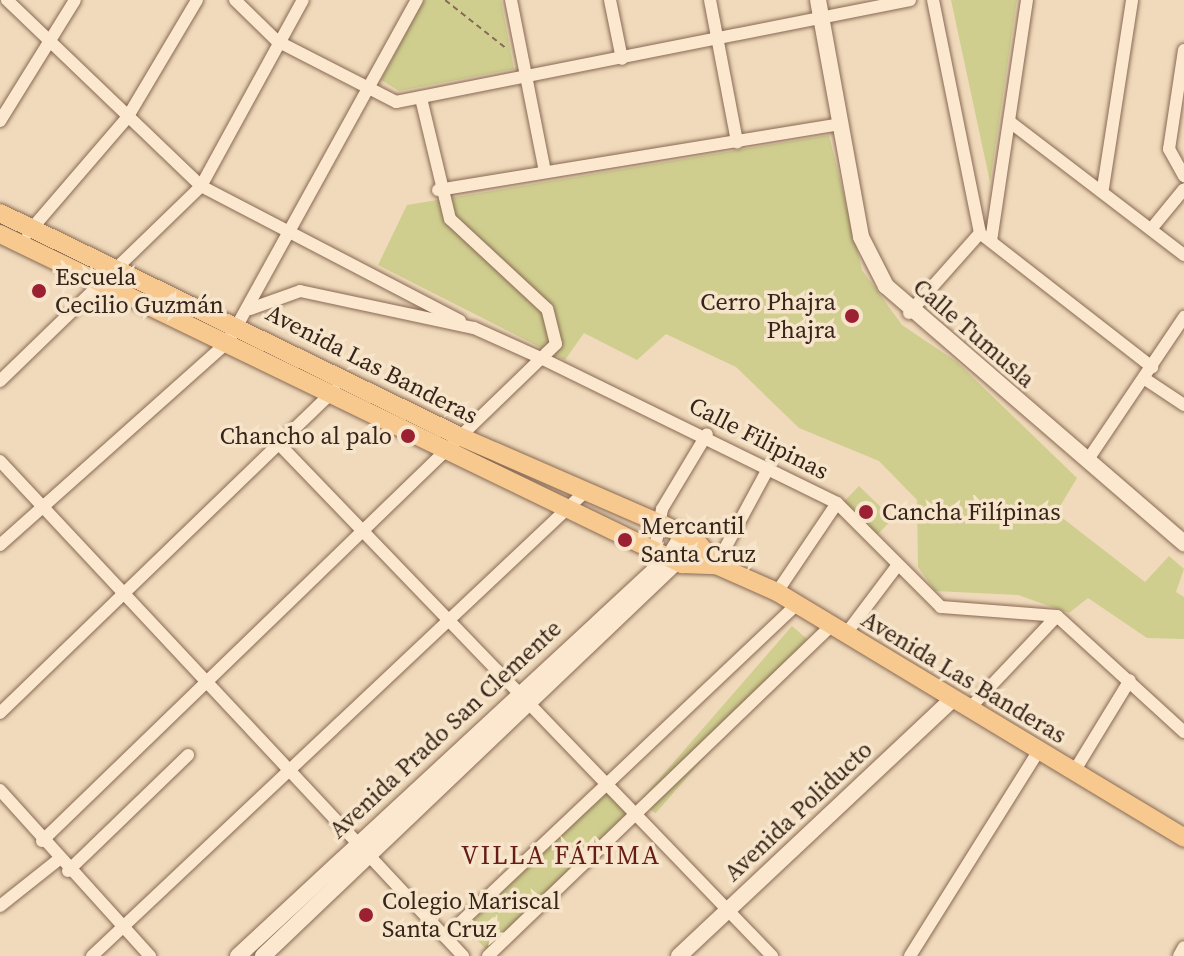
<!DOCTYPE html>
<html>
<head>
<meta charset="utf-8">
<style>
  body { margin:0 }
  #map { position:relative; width:1184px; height:956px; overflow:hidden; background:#f0dabb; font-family:"Source Serif 4",serif }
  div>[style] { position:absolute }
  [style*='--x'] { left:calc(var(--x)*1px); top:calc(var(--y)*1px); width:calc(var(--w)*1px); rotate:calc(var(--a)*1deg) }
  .green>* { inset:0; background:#cfce8f; transform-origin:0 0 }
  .path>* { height:2px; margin-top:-1px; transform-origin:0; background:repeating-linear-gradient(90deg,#886954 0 6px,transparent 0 10px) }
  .roads { filter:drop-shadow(0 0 2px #886954) drop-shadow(0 0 2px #886954) }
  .street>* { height:12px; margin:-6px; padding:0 6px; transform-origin:6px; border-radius:6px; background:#fbe8cf }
  .secondary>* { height:16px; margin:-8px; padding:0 8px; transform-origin:8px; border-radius:8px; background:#fbe8cf }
  .primary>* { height:18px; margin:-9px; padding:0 9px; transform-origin:9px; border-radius:9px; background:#f7c98f }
  .dots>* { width:22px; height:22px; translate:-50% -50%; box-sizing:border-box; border:4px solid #f7e5cb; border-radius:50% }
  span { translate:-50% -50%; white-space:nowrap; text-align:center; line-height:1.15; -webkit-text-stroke:7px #f7e5cb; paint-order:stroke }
  .poi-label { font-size:24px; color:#37241a }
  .left { translate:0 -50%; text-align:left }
  .right { translate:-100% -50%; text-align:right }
  .street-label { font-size:24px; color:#37241a }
  .neighbourhood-label { font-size:26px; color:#661d17; letter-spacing:2px }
</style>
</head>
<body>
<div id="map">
  <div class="green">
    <i style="clip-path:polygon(423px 0,501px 0,514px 69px,399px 91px,381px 80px)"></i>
    <i style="clip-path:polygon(951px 0,1017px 0,990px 182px)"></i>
    <i style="clip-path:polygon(829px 135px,862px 270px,902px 325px,957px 362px,1077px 478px,1056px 513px,1145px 582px,1169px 556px,1184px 569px,1176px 592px,1184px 597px,1184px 639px,1147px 638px,1088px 598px,1069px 613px,1018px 595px,935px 591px,918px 567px,917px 500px,879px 461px,799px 428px,736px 367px,666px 334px,637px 360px,584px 333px,565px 360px,378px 265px,407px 205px)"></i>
    <i style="left:859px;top:486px;width:47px;height:28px;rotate:44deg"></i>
    <i style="left:792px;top:626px;width:20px;height:231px;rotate:41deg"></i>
    <i style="left:607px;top:791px;width:32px;height:197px;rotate:46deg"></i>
  </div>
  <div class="path">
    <i style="--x:445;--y:0;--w:79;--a:38.3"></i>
  </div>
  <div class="roads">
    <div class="street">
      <i style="--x:7;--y:0;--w:269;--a:43.8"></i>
      <i style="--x:201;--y:186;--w:292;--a:27.5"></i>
      <i style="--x:235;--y:0;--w:59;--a:44.3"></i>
      <i style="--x:277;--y:41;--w:134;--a:27.1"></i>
      <i style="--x:396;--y:102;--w:524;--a:-11.22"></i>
      <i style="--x:511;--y:0;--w:174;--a:78.8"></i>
      <i style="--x:610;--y:0;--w:60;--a:78.5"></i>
      <i style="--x:710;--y:0;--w:145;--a:79.2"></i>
      <i style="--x:933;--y:0;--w:238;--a:78.6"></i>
      <i style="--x:1184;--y:50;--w:100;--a:98.6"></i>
      <i style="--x:1169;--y:149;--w:31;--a:61"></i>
      <i style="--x:0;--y:121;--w:142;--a:-58.2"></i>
      <i style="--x:1010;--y:122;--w:219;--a:37.4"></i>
      <i style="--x:1103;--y:188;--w:190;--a:-81.2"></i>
      <i style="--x:438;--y:190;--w:406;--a:-9.3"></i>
      <i style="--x:1152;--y:228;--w:50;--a:-50.6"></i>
      <i style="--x:28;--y:233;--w:152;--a:-49.3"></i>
      <i style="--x:127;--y:118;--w:137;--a:-59.3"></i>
      <i style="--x:985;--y:237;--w:212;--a:37.9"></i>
      <i style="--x:991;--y:241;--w:244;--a:-81.5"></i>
      <i style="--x:250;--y:309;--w:53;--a:-19.8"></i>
      <i style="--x:300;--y:291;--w:178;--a:12"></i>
      <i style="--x:474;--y:328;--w:76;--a:24.2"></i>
      <i style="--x:543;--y:359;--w:327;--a:26.1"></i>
      <i style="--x:837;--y:503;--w:147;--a:45"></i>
      <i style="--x:941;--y:607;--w:116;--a:4.4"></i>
      <i style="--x:1057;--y:616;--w:172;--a:42.4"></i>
      <i style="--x:909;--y:313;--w:107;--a:-48.4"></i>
      <i style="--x:1145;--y:379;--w:47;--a:33.7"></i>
      <i style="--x:0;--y:381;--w:280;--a:-44.1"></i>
      <i style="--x:201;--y:186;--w:212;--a:-61.3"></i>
      <i style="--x:279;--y:444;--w:711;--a:46.08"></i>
      <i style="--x:0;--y:461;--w:678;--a:46.91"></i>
      <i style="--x:1087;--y:461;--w:174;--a:-56"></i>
      <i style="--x:0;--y:545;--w:305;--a:-41.7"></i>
      <i style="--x:228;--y:342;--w:391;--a:-61.1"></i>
      <i style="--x:655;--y:549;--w:41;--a:-80.1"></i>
      <i style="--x:662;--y:509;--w:87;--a:-59"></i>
      <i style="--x:716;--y:565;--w:111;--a:-61.6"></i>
      <i style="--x:777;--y:592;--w:107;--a:-56"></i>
      <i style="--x:845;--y:635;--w:86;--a:-53"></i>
      <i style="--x:968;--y:710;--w:129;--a:-46.6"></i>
      <i style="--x:0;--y:713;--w:465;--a:-44"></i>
      <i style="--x:1075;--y:770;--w:105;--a:-58.6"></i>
      <i style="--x:0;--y:790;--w:224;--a:47.9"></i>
      <i style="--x:42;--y:841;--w:715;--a:-44.04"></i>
      <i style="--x:556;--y:344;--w:36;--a:-104"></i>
      <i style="--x:547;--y:309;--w:132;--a:-137.1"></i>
      <i style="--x:450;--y:219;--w:124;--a:-103.5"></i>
      <i style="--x:68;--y:871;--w:167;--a:-44"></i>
      <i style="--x:0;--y:906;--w:74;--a:-38.4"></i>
      <i style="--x:445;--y:937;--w:485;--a:-43.4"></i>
      <i style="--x:92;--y:956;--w:680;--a:-43.27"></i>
      <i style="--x:488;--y:956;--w:476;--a:-43.9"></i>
      <i style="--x:910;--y:956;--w:244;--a:-57.9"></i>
      <i style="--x:1179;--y:956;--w:10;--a:-61"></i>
    </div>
    <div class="secondary">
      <i style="--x:818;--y:0;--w:241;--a:79.7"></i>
      <i style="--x:861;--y:237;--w:55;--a:63"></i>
      <i style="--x:886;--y:286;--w:394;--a:40.8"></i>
      <i style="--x:238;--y:956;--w:587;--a:-42.79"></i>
      <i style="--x:669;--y:557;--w:26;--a:-58"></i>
      <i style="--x:263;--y:956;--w:600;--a:-43.65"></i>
      <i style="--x:679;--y:956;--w:373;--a:-43.2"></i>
    </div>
    <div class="primary">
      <i style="--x:0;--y:213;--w:510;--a:25.91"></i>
      <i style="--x:459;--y:436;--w:223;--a:23.5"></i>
      <i style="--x:664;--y:525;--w:37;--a:27"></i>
      <i style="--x:697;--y:542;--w:30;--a:50"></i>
      <i style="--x:0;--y:234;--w:758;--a:25.82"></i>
      <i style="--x:682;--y:564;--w:34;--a:2"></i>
      <i style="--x:716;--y:565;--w:67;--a:23.9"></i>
      <i style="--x:777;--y:592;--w:476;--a:31.1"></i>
    </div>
  </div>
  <div class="dots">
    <i style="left:39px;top:291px;background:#9b2132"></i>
    <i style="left:852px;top:316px;background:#9b2132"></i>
    <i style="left:408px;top:436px;background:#9b2132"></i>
    <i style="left:866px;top:512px;background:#9b2132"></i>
    <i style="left:625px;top:540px;background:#9b2132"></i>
    <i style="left:366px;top:915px;background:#9b2132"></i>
  </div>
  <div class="poi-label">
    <span class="left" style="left:55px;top:291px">Escuela<br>Cecilio Guzmán</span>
    <span class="right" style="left:836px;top:316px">Cerro Phajra<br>Phajra</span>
    <span class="right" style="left:392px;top:436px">Chancho al palo</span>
    <span class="left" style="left:882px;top:512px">Cancha Filípinas</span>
    <span class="left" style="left:641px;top:540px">Mercantil<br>Santa Cruz</span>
    <span class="left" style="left:382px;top:915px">Colegio Mariscal<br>Santa Cruz</span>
  </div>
  <div class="street-label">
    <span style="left:974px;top:333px;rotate:41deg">Calle Tumusla</span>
    <span style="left:372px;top:364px;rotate:27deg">Avenida Las Banderas</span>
    <span style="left:759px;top:438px;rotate:27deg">Calle Filipinas</span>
    <span style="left:964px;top:677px;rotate:31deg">Avenida Las Banderas</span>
    <span style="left:445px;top:729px;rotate:-43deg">Avenida Prado San Clemente</span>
    <span style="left:798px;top:811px;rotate:-43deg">Avenida Poliducto</span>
  </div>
  <div class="neighbourhood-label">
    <span style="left:561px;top:856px">VILLA FÁTIMA</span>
  </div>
</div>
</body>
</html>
